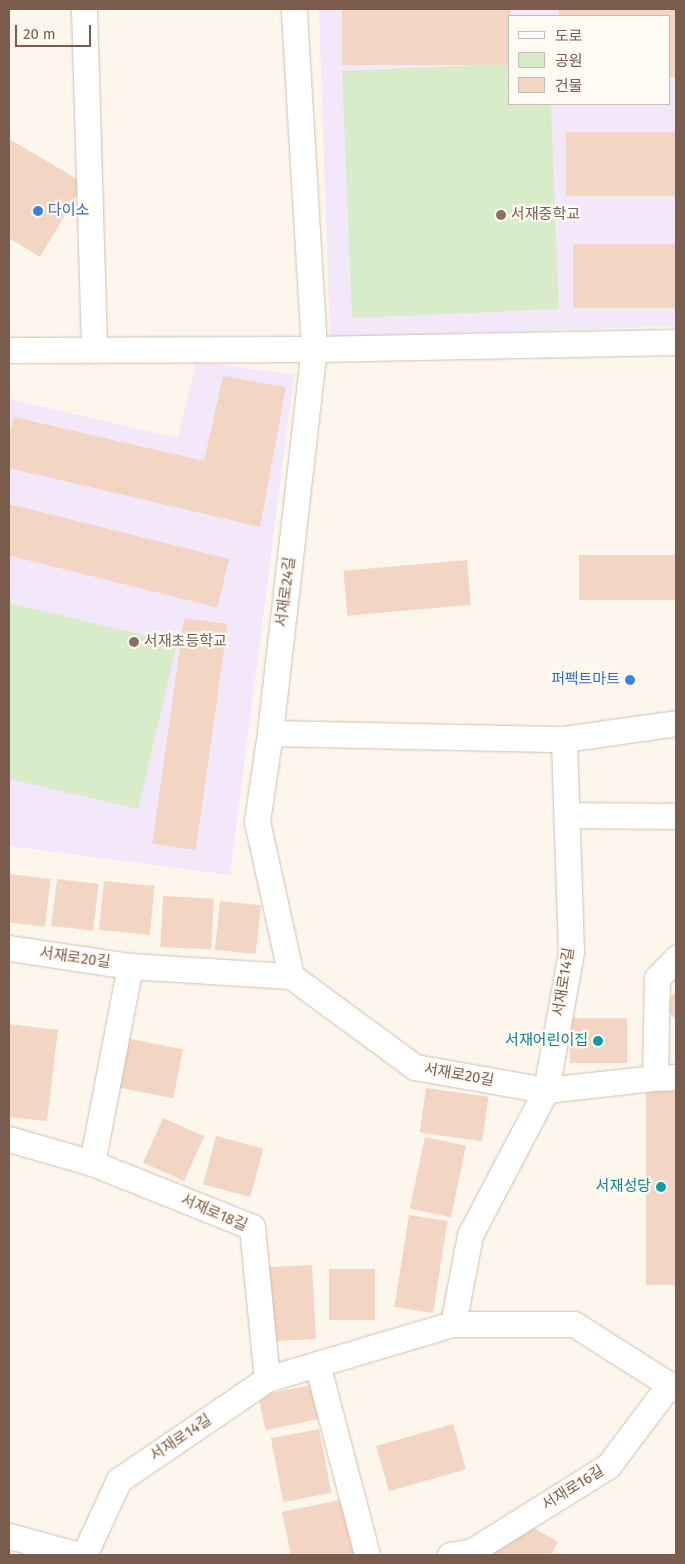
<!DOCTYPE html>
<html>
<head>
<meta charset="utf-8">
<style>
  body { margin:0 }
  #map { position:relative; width:685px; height:1564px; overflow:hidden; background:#fdf6ec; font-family:"Fira Sans","Noto Sans KR",sans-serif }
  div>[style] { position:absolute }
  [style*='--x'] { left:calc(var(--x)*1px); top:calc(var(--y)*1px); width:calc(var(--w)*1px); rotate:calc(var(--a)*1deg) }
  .education>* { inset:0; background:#f3e8fa }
  .green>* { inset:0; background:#d8ecc9 }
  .building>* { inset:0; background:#f3d5c3; transform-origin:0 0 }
  .roads { filter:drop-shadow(0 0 1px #d1beb0) drop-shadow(0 0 1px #d1beb0) }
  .street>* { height:25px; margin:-12.5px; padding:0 12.5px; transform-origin:12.5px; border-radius:12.5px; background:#fff }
  .dots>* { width:14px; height:14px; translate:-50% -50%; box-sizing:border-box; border:2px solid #fffaf3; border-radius:50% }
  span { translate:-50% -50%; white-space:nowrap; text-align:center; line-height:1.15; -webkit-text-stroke:4.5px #fffaf3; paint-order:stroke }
  .shop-label { font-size:15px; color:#366cbe }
  .left { translate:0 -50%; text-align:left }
  .right { translate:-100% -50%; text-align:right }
  .education-label { font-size:15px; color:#785e54 }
  .street-label { font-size:15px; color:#7a5c4d }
  .culture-label { font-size:15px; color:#0d838f }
  .frame { position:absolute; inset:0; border:10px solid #7a5c4d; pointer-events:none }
  .legend { position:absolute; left:508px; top:15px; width:162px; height:90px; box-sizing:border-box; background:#fffaf3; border:1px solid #cabbb1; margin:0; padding:6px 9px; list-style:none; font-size:15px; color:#7a5c4d }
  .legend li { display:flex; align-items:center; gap:10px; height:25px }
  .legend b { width:25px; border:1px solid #cabbb1 }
  .scale { position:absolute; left:15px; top:25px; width:76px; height:22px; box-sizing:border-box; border:2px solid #7a5c4d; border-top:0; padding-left:6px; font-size:15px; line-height:18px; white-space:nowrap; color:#7a5c4d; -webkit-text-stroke:4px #fffaf3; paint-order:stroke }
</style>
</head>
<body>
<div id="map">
  <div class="education">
    <i style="clip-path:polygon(evenodd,319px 9px,676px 9px,676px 326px,330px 338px,319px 9px,509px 16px,669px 16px,669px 104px,509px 104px,509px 16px)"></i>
    <i style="clip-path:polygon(196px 361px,294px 375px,230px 875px,9px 846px,9px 399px,178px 438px)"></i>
  </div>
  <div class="green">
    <i style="clip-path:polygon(509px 64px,509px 104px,551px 104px,559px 309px,352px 318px,342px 71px)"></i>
    <i style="clip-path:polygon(9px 603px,177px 643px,138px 809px,9px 779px)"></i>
  </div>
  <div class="building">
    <i style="left:342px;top:9px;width:168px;height:56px"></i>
    <i style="clip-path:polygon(559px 9px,676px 9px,676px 77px,669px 78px,669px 16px,559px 16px)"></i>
    <i style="left:676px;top:132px;width:64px;height:110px;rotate:90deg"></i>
    <i style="clip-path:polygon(9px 139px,84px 183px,40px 257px,9px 238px)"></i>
    <i style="left:676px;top:244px;width:64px;height:103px;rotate:90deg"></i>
    <i style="clip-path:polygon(223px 376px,286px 387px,260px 527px,9px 468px,9px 435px,14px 417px,204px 461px)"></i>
    <i style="left:9px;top:504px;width:227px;height:50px;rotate:14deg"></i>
    <i style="left:676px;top:555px;width:45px;height:97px;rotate:90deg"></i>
    <i style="left:467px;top:560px;width:45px;height:124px;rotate:85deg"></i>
    <i style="left:184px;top:618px;width:44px;height:228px;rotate:8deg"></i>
    <i style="left:9px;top:874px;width:42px;height:48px;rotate:7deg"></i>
    <i style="left:57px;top:879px;width:42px;height:47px;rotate:7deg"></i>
    <i style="left:104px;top:881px;width:51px;height:49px;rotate:6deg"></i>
    <i style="left:163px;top:896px;width:51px;height:51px;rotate:3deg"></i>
    <i style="left:220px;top:901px;width:41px;height:49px;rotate:6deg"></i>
    <i style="clip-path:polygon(676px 991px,676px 1019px,662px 1007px)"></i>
    <i style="left:570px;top:1018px;width:57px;height:45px"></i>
    <i style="clip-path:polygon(9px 1024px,58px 1030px,47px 1121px,9px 1117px)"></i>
    <i style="left:125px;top:1038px;width:59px;height:50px;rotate:11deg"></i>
    <i style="left:426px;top:1088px;width:63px;height:45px;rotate:8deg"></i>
    <i style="left:676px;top:1091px;width:194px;height:30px;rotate:90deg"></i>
    <i style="left:163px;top:1118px;width:45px;height:49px;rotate:24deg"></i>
    <i style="left:216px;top:1136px;width:49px;height:50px;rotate:15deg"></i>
    <i style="left:425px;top:1137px;width:42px;height:73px;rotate:12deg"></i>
    <i style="left:409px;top:1215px;width:39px;height:93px;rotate:9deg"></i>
    <i style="left:312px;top:1265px;width:74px;height:45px;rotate:87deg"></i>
    <i style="left:329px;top:1269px;width:46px;height:51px"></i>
    <i style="left:315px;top:1384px;width:35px;height:58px;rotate:78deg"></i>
    <i style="left:453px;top:1424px;width:47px;height:80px;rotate:74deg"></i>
    <i style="left:319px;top:1429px;width:65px;height:49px;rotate:79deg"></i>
    <i style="clip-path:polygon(344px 1499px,356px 1555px,291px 1555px,282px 1512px)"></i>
    <i style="clip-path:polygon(527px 1524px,558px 1542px,551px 1555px,481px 1555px)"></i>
  </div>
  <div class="roads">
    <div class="street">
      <i style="--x:84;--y:9;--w:341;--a:88.3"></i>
      <i style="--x:9;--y:350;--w:305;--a:-0.2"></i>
      <i style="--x:314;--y:349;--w:362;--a:-1.1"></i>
      <i style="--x:270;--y:733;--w:294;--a:1.2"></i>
      <i style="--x:564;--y:739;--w:113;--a:-8.1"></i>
      <i style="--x:567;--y:815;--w:109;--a:0.5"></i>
      <i style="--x:9;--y:948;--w:122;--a:8.5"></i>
      <i style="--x:130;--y:966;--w:161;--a:3.6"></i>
      <i style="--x:291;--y:976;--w:154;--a:36.3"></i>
      <i style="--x:415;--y:1067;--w:133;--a:10"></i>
      <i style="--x:546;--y:1090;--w:110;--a:-6.3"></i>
      <i style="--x:655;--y:1078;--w:21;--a:-3"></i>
      <i style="--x:291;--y:976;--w:159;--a:-102.4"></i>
      <i style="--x:257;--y:821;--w:89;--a:-81.6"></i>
      <i style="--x:270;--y:733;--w:387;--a:-83.5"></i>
      <i style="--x:314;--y:349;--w:341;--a:-93.4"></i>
      <i style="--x:655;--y:1078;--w:100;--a:-88.9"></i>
      <i style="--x:657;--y:978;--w:28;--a:-46"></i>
      <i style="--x:9;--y:1139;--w:86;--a:16.1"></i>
      <i style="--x:92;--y:1163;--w:172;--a:21.8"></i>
      <i style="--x:252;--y:1227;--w:153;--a:84.4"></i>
      <i style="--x:92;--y:1163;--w:201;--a:-79.1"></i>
      <i style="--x:453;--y:1324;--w:121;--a:0"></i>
      <i style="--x:574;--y:1324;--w:121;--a:32.5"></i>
      <i style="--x:317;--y:1364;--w:197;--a:75.3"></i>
      <i style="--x:9;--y:1536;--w:73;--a:15.2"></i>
      <i style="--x:84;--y:1555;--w:83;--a:-65"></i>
      <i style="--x:119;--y:1480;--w:179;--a:-34.3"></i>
      <i style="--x:267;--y:1379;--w:194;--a:-16.5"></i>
      <i style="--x:453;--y:1324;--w:91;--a:-79.2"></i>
      <i style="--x:470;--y:1235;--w:164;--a:-62.3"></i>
      <i style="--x:546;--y:1090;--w:140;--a:-79.7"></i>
      <i style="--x:571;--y:952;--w:213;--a:-91.9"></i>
      <i style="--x:450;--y:1555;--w:22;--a:-10"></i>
      <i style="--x:472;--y:1551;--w:160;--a:-32"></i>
      <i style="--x:608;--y:1466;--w:101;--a:-53"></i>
    </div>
  </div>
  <div class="dots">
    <i style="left:38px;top:211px;background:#3f7fe0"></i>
    <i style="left:501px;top:215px;background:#8d6e63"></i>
    <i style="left:134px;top:642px;background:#8d6e63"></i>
    <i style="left:630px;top:680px;background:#3f7fe0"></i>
    <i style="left:598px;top:1041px;background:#0f9aa8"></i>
    <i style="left:661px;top:1187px;background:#0f9aa8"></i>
  </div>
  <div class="shop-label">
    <span class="left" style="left:48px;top:211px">다이소</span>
    <span class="right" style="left:620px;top:680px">퍼펙트마트</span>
  </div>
  <div class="education-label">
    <span class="left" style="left:511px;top:215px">서재중학교</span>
    <span class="left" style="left:144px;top:642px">서재초등학교</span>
  </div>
  <div class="street-label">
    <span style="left:286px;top:592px;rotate:-83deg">서재로24길</span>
    <span style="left:75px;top:958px;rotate:8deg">서재로20길</span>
    <span style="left:564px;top:982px;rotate:-81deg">서재로14길</span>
    <span style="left:459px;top:1075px;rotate:10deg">서재로20길</span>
    <span style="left:214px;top:1213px;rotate:23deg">서재로18길</span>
    <span style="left:181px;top:1438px;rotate:-34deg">서재로14길</span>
    <span style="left:573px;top:1488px;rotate:-32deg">서재로16길</span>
  </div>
  <div class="culture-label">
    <span class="right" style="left:588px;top:1041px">서재어린이집</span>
    <span class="right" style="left:651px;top:1187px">서재성당</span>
  </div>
  <div class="frame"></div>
  <ul class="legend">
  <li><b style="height:6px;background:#fff"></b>도로</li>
  <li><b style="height:14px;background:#d8ecc9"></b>공원</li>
  <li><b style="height:14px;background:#f3d5c3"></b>건물</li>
  </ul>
  <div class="scale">20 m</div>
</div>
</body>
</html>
